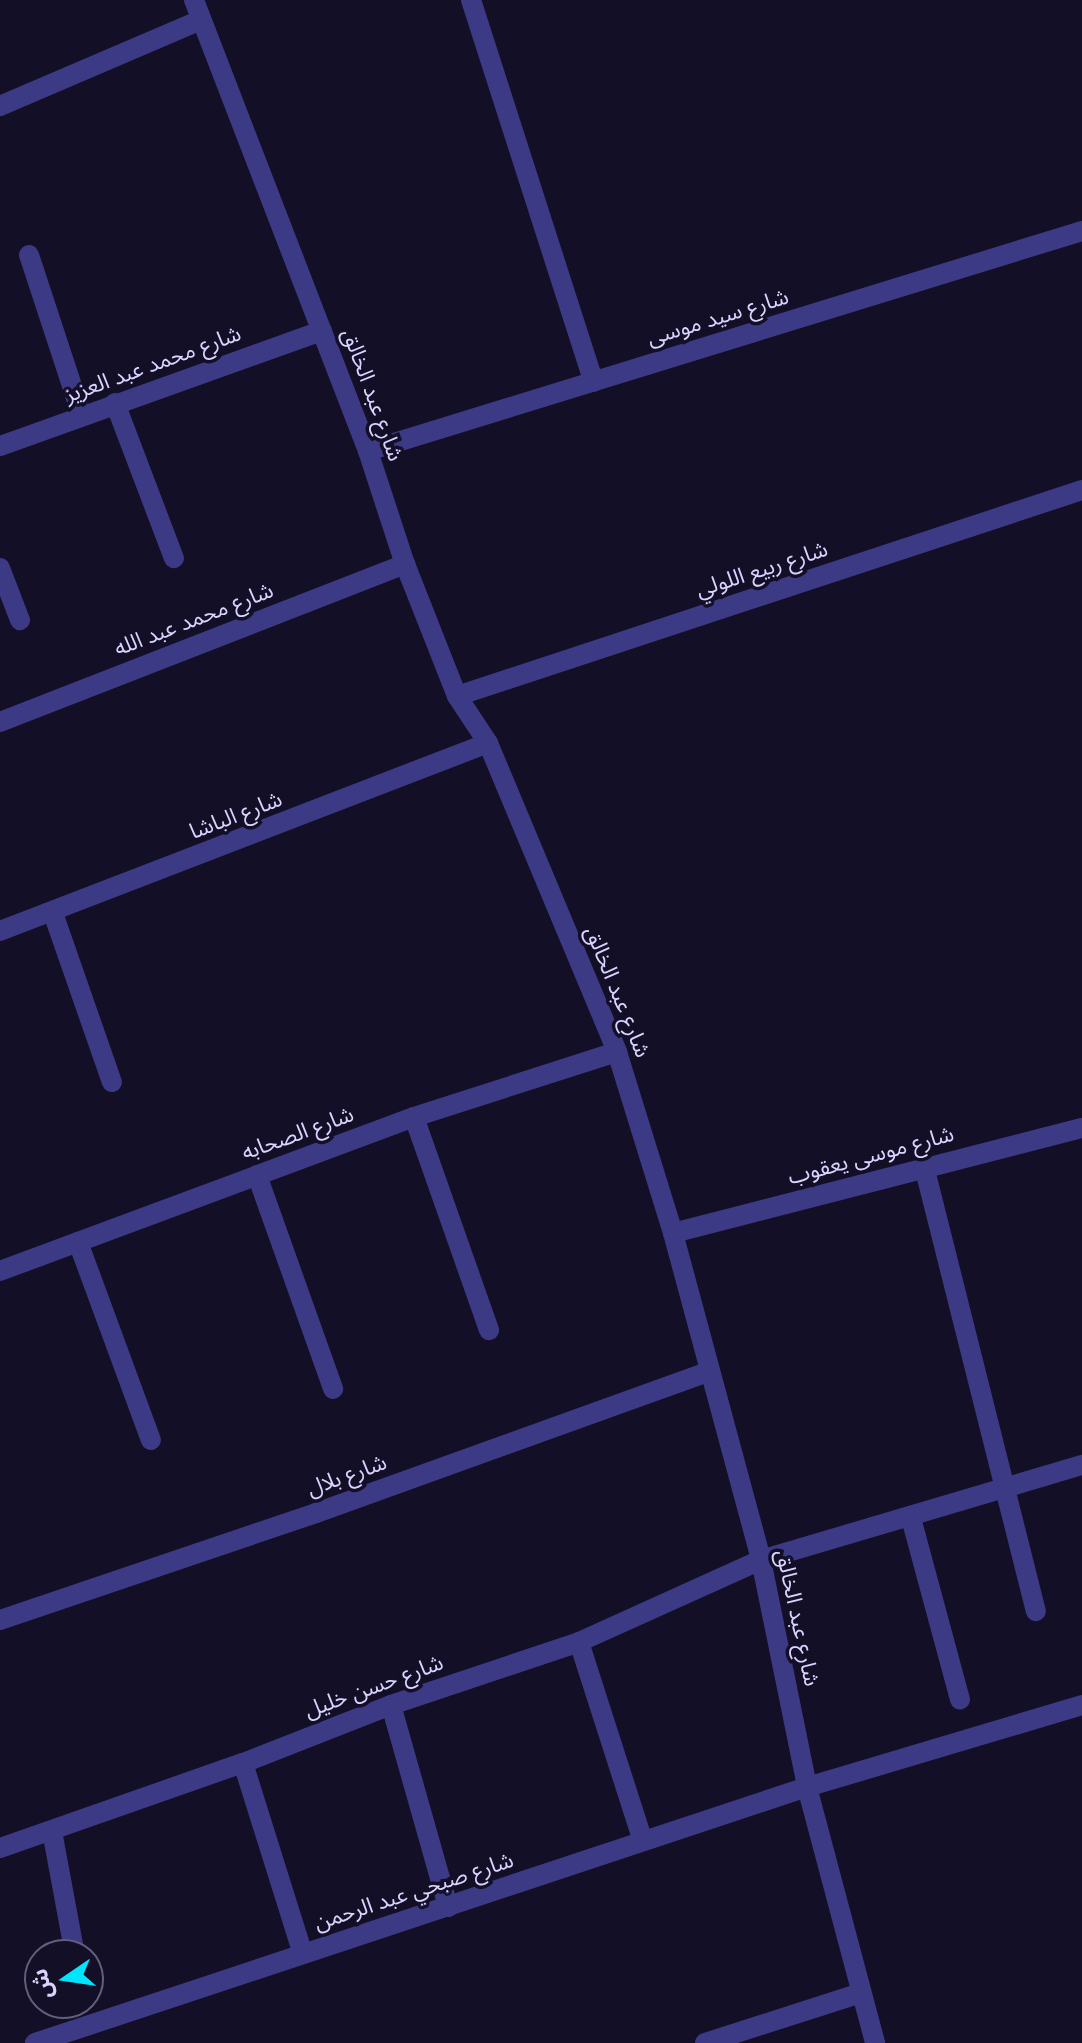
<!DOCTYPE html>
<html>
<head>
<meta charset="utf-8">
<style>
  body { margin:0 }
  #map { position:relative; width:1082px; height:2043px; overflow:hidden; background:#130f26; font-family:"Nunito Sans","Noto Sans Arabic",sans-serif }
  div>[style] { position:absolute }
  [style*='--x'] { left:calc(var(--x)*1px); top:calc(var(--y)*1px); width:calc(var(--w)*1px); rotate:calc(var(--a)*1deg) }
  .minor>* { height:20px; margin:-10px; padding:0 10px; transform-origin:10px; border-radius:10px; background:#3d3a85 }
  span { translate:-50% -50%; white-space:nowrap; text-align:center; line-height:1.15; -webkit-text-stroke:7px #130f26; paint-order:stroke }
  .street-label { font-size:22px; color:#d9d4ff }
  .north { position:absolute; left:24px; top:1939px; width:80px; height:80px; box-sizing:border-box; background:#130f26; border:2px solid #625e7d; border-radius:50%; rotate:257deg; font-size:22px; font-weight:700; line-height:32px; text-align:center; color:#d9d4ff }
  .north::after { content:''; display:block; margin:auto; width:28px; height:36px; background:#00e5ff; clip-path:polygon(50% 0,100% 100%,50% 72%,0 100%) }
</style>
</head>
<body>
<div id="map">
  <div class="minor">
    <i style="--x:194;--y:0;--w:483;--a:68.9"></i>
    <i style="--x:368;--y:451;--w:119;--a:71.9"></i>
    <i style="--x:405;--y:564;--w:142;--a:68.5"></i>
    <i style="--x:457;--y:696;--w:56;--a:56.6"></i>
    <i style="--x:488;--y:743;--w:335;--a:67.3"></i>
    <i style="--x:617;--y:1052;--w:189;--a:72.8"></i>
    <i style="--x:673;--y:1233;--w:339;--a:74.9"></i>
    <i style="--x:761;--y:1560;--w:232;--a:78.5"></i>
    <i style="--x:807;--y:1787;--w:265;--a:75.1"></i>
    <i style="--x:471;--y:0;--w:401;--a:72.2"></i>
    <i style="--x:0;--y:106;--w:219;--a:-23.2"></i>
    <i style="--x:29;--y:255;--w:169;--a:71.8"></i>
    <i style="--x:115;--y:403;--w:166;--a:69.2"></i>
    <i style="--x:0;--y:446;--w:342;--a:-19.7"></i>
    <i style="--x:368;--y:451;--w:747;--a:-17.13"></i>
    <i style="--x:0;--y:568;--w:56;--a:69"></i>
    <i style="--x:457;--y:696;--w:658;--a:-18.24"></i>
    <i style="--x:0;--y:722;--w:435;--a:-21.3"></i>
    <i style="--x:53;--y:913;--w:179;--a:70.8"></i>
    <i style="--x:0;--y:931;--w:523;--a:-21.07"></i>
    <i style="--x:414;--y:1117;--w:226;--a:70.6"></i>
    <i style="--x:924;--y:1166;--w:459;--a:75.9"></i>
    <i style="--x:257;--y:1175;--w:227;--a:70.4"></i>
    <i style="--x:673;--y:1233;--w:422;--a:-14.4"></i>
    <i style="--x:78;--y:1242;--w:211;--a:69.8"></i>
    <i style="--x:0;--y:1271;--w:442;--a:-20.4"></i>
    <i style="--x:414;--y:1117;--w:213;--a:-17.8"></i>
    <i style="--x:911;--y:1518;--w:188;--a:74.9"></i>
    <i style="--x:0;--y:1620;--w:334;--a:-18.7"></i>
    <i style="--x:316;--y:1513;--w:417;--a:-19.8"></i>
    <i style="--x:579;--y:1642;--w:209;--a:72.2"></i>
    <i style="--x:391;--y:1705;--w:210;--a:74.2"></i>
    <i style="--x:243;--y:1763;--w:200;--a:72.6"></i>
    <i style="--x:52;--y:1831;--w:126;--a:79.5"></i>
    <i style="--x:0;--y:1848;--w:257;--a:-19.3"></i>
    <i style="--x:243;--y:1763;--w:159;--a:-21.4"></i>
    <i style="--x:391;--y:1705;--w:198;--a:-18.5"></i>
    <i style="--x:579;--y:1642;--w:200;--a:-24.3"></i>
    <i style="--x:761;--y:1560;--w:335;--a:-16.5"></i>
    <i style="--x:35;--y:2043;--w:813;--a:-18.35"></i>
    <i style="--x:807;--y:1787;--w:287;--a:-16.6"></i>
    <i style="--x:705;--y:2043;--w:164;--a:-17.8"></i>
  </div>
  <div class="street-label">
    <span style="left:718px;top:318px;rotate:-17deg">شارع سيد موسى</span>
    <span style="left:153px;top:365px;rotate:-20deg">شارع محمد عبد العزيز</span>
    <span style="left:372px;top:395px;rotate:70deg">شارع عبد الخالق</span>
    <span style="left:762px;top:570px;rotate:-18deg">شارع ربيع اللولي</span>
    <span style="left:194px;top:620px;rotate:-21deg">شارع محمد عبد الله</span>
    <span style="left:236px;top:816px;rotate:-21deg">شارع الباشا</span>
    <span style="left:617px;top:992px;rotate:68deg">شارع عبد الخالق</span>
    <span style="left:298px;top:1134px;rotate:-20deg">شارع الصحابه</span>
    <span style="left:871px;top:1156px;rotate:-15deg">شارع موسى يعقوب</span>
    <span style="left:347px;top:1476px;rotate:-20deg">شارع بلال</span>
    <span style="left:797px;top:1618px;rotate:78deg">شارع عبد الخالق</span>
    <span style="left:374px;top:1687px;rotate:-20deg">شارع حسن خليل</span>
    <span style="left:414px;top:1892px;rotate:-18deg">شارع صبحي عبد الرحمن</span>
  </div>
  <div class="north">ش</div>
</div>
</body>
</html>
